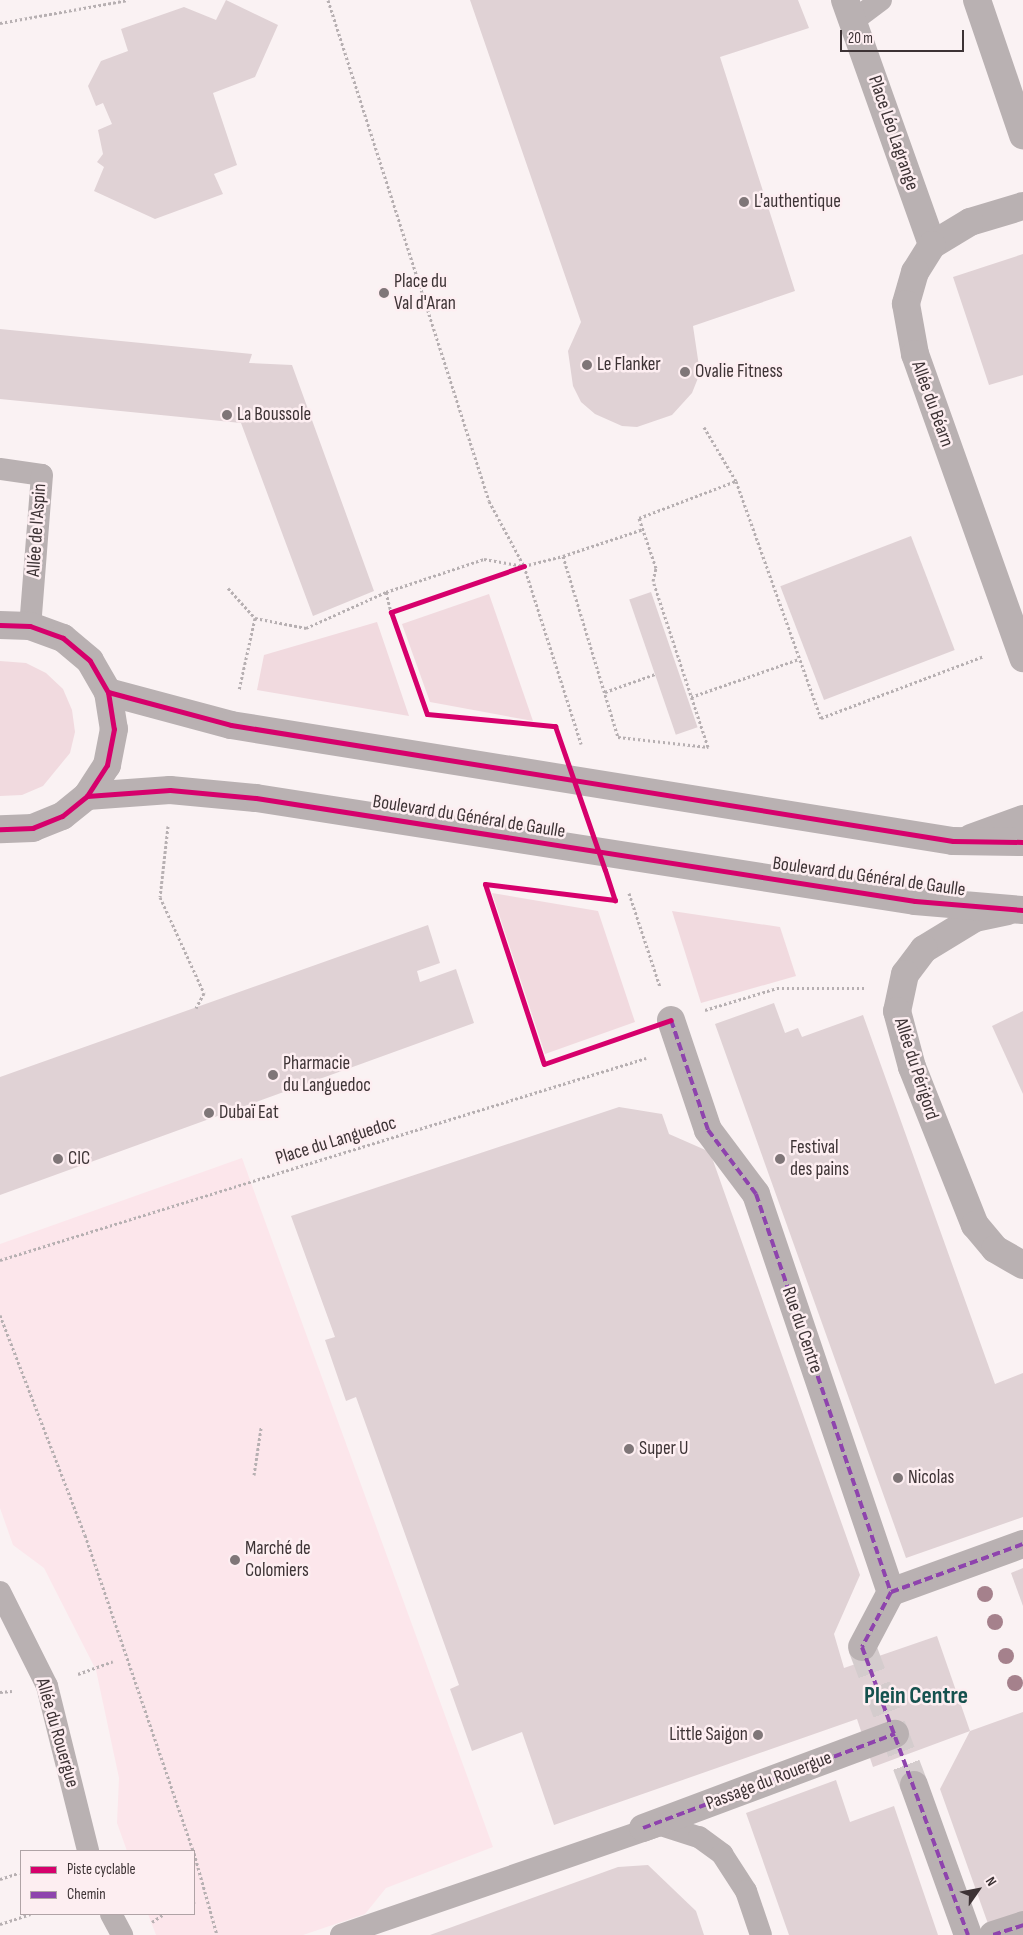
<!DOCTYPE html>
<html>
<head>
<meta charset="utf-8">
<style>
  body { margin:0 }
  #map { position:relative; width:1023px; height:1935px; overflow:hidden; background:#faf2f3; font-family:"Sofia Sans Condensed",sans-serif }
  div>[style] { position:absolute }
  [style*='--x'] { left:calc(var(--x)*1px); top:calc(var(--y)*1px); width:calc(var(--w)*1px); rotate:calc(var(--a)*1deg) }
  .built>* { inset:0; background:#fce6eb }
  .green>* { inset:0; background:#f1dadf }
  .building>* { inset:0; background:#e0d2d5; transform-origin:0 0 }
  .pedestrian-tunnel>* { height:28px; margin-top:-14px; transform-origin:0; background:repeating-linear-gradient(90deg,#d4cccd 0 28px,transparent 0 42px) }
  .path>* { height:3px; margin-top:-1.5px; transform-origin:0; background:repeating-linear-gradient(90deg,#b7b0b2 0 2.5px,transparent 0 5px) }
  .service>* { height:22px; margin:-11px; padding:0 11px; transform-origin:11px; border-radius:11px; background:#b9b1b2 }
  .pedestrian>* { height:28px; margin:-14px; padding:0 14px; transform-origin:14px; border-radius:14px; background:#b9b1b2 }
  .minor>* { height:28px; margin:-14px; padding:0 14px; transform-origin:14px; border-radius:14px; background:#b9b1b2 }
  .tertiary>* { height:28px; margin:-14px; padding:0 14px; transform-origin:14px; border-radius:14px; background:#b9b1b2 }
  .quiet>* { height:4px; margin-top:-2px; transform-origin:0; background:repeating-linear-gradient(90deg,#8e44ad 0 8px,transparent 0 12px) }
  .cycleway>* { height:5px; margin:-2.5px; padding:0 2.5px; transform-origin:2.5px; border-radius:2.5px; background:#d6006c }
  .trees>* { width:16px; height:16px; margin:-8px; border-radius:50%; background:#a5818c }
  .dots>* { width:14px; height:14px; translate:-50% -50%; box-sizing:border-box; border:2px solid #fdeef1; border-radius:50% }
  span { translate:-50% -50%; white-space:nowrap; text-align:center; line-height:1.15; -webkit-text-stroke:5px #fdeef1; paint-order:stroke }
  .street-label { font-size:19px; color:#3d3335 }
  .poi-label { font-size:19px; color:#3d3335 }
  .left { translate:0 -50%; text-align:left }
  .right { translate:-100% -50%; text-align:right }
  .district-label { font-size:24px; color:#15514e; font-weight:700 }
  .legend { position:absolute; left:20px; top:1850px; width:175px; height:65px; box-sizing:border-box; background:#fdeef1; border:1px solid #b0a3a6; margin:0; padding:6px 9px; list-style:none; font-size:15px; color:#3d3335 }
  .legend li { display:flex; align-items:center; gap:10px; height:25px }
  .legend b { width:25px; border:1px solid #b0a3a6 }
  .north { position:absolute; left:953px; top:1865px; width:50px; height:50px; -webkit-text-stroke:4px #fdeef1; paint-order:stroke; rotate:57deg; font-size:14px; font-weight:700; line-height:20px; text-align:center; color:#3d3335 }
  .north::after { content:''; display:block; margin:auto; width:18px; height:22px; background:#3d3335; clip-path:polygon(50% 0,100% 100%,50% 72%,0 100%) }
  .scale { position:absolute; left:840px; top:30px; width:124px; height:22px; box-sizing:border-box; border:2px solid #3d3335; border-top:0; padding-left:6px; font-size:15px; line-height:18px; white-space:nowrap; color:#3d3335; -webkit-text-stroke:4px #fdeef1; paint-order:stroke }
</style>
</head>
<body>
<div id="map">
  <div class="built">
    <i style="clip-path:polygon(242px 1158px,493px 1847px,386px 1888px,365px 1914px,303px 1935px,156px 1935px,148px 1914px,194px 1914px,194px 1851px,127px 1851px,117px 1823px,119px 1778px,96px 1670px,44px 1568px,13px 1545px,0 1508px,0 1244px)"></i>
  </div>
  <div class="green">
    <i style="clip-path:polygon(489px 594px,533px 721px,430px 702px,402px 624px)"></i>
    <i style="clip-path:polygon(377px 622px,409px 716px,257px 690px,264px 655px)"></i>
    <i style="clip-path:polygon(0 661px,26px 663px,46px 673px,63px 689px,72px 710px,75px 732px,70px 753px,43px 786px,22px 795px,0 796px)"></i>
    <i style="clip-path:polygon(492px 893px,598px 911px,635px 1022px,545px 1054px)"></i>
    <i style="clip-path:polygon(672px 911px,780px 927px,796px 976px,701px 1003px)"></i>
  </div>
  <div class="building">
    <i style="clip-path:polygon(226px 0,278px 25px,255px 77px,213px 93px,237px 165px,214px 174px,223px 194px,155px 219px,94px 191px,104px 167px,97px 162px,103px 154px,98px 130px,112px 124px,103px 103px,96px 106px,88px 86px,101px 61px,128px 51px,121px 29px,184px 7px,216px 20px)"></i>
    <i style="clip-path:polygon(470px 0,798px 0,809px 28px,720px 57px,795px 291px,693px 326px,700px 373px,692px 393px,672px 415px,637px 427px,622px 426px,595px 414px,581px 402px,573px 386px,568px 351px,581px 322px)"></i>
    <i style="clip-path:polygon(1023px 254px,1023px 375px,989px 385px,953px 277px)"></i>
    <i style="clip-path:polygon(0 329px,252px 354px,249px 363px,292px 365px,374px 591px,313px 616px,241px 423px,0 399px)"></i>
    <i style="left:911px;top:536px;width:122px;height:140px;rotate:69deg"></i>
    <i style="left:651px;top:592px;width:143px;height:23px;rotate:71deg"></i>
    <i style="clip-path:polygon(428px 925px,440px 963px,417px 971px,420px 982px,456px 969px,474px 1023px,0 1195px,0 1077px)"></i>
    <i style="clip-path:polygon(774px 1003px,785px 1033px,798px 1028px,802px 1037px,863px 1015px,995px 1384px,1023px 1373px,1023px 1517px,906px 1558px,715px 1024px)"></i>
    <i style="clip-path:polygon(1023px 1011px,1023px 1094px,992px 1026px)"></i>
    <i style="clip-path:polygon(619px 1107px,662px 1114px,669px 1134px,710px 1152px,860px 1575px,834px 1634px,844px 1668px,937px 1636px,970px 1731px,1023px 1712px,1023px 1935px,992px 1935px,940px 1789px,970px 1731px,873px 1767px,857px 1719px,554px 1825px,522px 1732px,472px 1751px,450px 1689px,459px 1685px,356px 1397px,346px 1401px,325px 1340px,335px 1337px,291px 1216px)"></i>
    <i style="clip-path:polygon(1023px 1568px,1023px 1606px,1011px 1573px)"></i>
    <i style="clip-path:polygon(836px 1780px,850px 1822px,894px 1806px,938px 1935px,789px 1935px,746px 1813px)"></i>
    <i style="clip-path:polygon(648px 1865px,696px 1911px,704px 1935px,430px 1935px,618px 1867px)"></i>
  </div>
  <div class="pedestrian-tunnel">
    <i style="--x:862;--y:1647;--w:147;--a:69.4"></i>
  </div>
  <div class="path">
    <i style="--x:328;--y:0;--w:526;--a:72.18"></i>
    <i style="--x:489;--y:501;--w:74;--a:61.7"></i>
    <i style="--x:524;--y:566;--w:187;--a:72.2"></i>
    <i style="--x:0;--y:23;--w:130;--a:-10.2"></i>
    <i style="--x:704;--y:427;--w:63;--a:59.3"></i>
    <i style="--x:736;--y:481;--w:252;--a:70.3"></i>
    <i style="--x:821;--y:718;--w:174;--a:-20.8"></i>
    <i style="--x:563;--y:556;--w:84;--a:-18.6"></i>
    <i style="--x:228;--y:588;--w:40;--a:48"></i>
    <i style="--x:255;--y:618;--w:74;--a:102.5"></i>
    <i style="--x:386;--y:592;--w:21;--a:76"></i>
    <i style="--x:255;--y:618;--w:52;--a:11.1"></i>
    <i style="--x:306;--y:628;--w:88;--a:-24.2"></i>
    <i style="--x:386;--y:592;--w:103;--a:-18.6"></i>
    <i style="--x:484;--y:559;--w:41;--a:9.9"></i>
    <i style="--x:524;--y:566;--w:40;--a:-14.4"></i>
    <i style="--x:563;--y:556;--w:189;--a:73.1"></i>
    <i style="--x:618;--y:737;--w:91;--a:6.3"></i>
    <i style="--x:708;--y:747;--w:175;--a:-108.3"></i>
    <i style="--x:653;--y:581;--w:13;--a:-77"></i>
    <i style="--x:656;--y:568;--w:53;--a:-108.8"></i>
    <i style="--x:639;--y:518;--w:104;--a:-20.9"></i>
    <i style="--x:605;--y:692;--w:53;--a:-19.8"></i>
    <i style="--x:691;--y:697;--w:114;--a:-19.4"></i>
    <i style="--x:168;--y:826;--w:71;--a:96.4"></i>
    <i style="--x:160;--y:897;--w:106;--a:65.4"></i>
    <i style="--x:204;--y:993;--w:17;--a:118"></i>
    <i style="--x:629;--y:893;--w:99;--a:71.7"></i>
    <i style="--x:705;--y:1010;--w:75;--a:-17"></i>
    <i style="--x:777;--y:988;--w:89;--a:0"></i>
    <i style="--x:0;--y:1260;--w:677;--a:-17.36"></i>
    <i style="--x:0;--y:1315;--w:236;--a:68.9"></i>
    <i style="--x:85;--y:1535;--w:334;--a:71.1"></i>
    <i style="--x:254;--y:1475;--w:48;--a:-81.5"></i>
    <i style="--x:78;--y:1674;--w:37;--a:-20"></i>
    <i style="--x:0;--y:1692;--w:12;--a:-5"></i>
    <i style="--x:194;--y:1853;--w:85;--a:74.3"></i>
    <i style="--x:0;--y:1879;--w:20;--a:-18"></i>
    <i style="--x:194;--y:1903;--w:1;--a:-90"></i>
    <i style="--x:152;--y:1922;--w:14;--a:-34"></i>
    <i style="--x:0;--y:1924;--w:32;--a:-18"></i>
  </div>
  <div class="service">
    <i style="--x:853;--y:21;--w:35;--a:-37"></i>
    <i style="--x:0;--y:469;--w:42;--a:8.1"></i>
    <i style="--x:42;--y:475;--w:151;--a:94.5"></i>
    <i style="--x:0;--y:1592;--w:105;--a:63.4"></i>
    <i style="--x:47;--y:1686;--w:170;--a:76"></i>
    <i style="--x:111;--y:1914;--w:24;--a:62"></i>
    <i style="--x:341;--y:1935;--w:338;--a:-19"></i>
    <i style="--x:661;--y:1825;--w:40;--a:18"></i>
    <i style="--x:699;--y:1837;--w:29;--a:36"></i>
    <i style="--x:722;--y:1854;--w:44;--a:57"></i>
    <i style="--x:746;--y:1891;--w:46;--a:71.2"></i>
  </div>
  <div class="pedestrian">
    <i style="--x:671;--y:1020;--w:116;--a:71.4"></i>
    <i style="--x:708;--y:1130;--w:80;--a:53.1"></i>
    <i style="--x:756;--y:1194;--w:420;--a:71.3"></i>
    <i style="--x:891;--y:1592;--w:62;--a:117.8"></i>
    <i style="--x:891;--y:1592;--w:140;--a:-20"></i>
    <i style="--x:914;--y:1785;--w:159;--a:70.2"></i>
    <i style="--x:643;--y:1828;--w:269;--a:-20.5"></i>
    <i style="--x:993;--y:1935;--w:32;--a:-18"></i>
  </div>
  <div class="minor">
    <i style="--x:845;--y:0;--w:260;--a:70.4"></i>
    <i style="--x:977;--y:0;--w:143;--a:71.2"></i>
    <i style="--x:1023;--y:206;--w:55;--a:163.2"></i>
    <i style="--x:970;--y:222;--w:44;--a:148.8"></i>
    <i style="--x:932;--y:245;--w:32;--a:122"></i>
    <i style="--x:915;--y:272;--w:33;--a:106"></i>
    <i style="--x:906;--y:304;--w:51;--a:79.8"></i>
    <i style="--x:915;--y:354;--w:323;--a:70.4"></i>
    <i style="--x:971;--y:838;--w:55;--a:-20.1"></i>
    <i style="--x:1008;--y:911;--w:34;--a:168"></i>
    <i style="--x:975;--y:918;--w:60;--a:148.7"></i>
    <i style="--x:924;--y:949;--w:31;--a:127"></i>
    <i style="--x:905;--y:974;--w:38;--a:102"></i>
    <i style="--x:897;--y:1011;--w:58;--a:75"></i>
    <i style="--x:912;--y:1067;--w:170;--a:68.3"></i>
    <i style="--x:975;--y:1225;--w:31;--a:50"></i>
    <i style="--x:995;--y:1249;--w:32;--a:30"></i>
  </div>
  <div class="tertiary">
    <i style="--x:0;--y:625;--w:30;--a:2"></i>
    <i style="--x:30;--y:626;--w:35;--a:20"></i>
    <i style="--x:63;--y:638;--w:35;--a:40"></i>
    <i style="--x:90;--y:661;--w:36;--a:60"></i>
    <i style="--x:108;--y:692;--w:37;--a:81"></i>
    <i style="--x:114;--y:729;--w:37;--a:101"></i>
    <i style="--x:107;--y:765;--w:37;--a:123"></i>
    <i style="--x:87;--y:796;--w:32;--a:141"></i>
    <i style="--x:62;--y:816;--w:31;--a:158"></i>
    <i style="--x:33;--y:828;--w:33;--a:178"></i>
    <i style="--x:108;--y:692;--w:127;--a:15"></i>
    <i style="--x:231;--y:725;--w:731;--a:9.13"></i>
    <i style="--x:953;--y:841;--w:70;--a:0.8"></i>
    <i style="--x:87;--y:796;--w:83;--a:-4.1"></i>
    <i style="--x:170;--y:790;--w:86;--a:5.3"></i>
    <i style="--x:256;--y:798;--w:667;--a:8.88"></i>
    <i style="--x:915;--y:901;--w:108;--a:4.8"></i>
  </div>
  <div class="quiet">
    <i style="--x:671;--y:1020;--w:116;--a:71.4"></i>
    <i style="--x:708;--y:1130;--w:80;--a:53.1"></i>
    <i style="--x:756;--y:1194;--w:420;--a:71.3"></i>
    <i style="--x:891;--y:1592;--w:62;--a:117.8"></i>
    <i style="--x:862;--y:1647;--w:307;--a:69.8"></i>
    <i style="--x:891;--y:1592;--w:140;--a:-20"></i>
    <i style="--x:643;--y:1828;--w:269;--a:-20.5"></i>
    <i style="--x:993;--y:1935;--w:32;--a:-18"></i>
  </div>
  <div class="cycleway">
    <i style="--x:524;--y:566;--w:141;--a:160.9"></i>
    <i style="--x:391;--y:612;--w:108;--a:70.6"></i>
    <i style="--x:427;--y:714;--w:129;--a:5.4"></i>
    <i style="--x:555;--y:726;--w:152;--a:70.9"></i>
    <i style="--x:605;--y:870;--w:32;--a:72"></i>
    <i style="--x:615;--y:900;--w:131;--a:-173"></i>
    <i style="--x:485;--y:884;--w:189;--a:71.9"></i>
    <i style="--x:544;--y:1064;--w:134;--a:-19.1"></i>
    <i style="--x:0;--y:625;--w:30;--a:2"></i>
    <i style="--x:30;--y:626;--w:35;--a:20"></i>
    <i style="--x:63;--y:638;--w:35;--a:40"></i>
    <i style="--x:90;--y:661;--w:36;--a:60"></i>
    <i style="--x:108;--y:692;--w:37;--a:81"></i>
    <i style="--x:114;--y:729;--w:37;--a:101"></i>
    <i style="--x:107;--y:765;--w:37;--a:123"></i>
    <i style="--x:87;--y:796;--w:32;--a:141"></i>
    <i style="--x:62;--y:816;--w:31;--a:158"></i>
    <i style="--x:33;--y:828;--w:33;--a:178"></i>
    <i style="--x:108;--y:692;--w:127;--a:15"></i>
    <i style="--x:231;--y:725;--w:731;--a:9.13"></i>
    <i style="--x:953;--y:841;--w:70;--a:0.8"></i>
    <i style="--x:87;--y:796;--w:83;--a:-4.1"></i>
    <i style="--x:170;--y:790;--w:86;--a:5.3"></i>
    <i style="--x:256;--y:798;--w:667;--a:8.88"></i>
    <i style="--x:915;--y:901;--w:108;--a:4.8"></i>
  </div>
  <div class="trees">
    <i style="left:985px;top:1594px"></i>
    <i style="left:995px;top:1622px"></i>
    <i style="left:1006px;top:1656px"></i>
    <i style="left:1015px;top:1683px"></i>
  </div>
  <div class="dots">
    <i style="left:744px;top:202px;background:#7f7678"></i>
    <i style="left:384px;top:293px;background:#7f7678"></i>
    <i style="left:587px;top:365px;background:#7f7678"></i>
    <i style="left:685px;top:372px;background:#7f7678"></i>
    <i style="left:227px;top:415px;background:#7f7678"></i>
    <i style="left:273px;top:1075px;background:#7f7678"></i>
    <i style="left:209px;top:1113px;background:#7f7678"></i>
    <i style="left:58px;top:1159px;background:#7f7678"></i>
    <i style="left:780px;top:1159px;background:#7f7678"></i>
    <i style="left:629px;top:1449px;background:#7f7678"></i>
    <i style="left:898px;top:1478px;background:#7f7678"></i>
    <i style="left:235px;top:1560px;background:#7f7678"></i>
    <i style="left:758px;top:1735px;background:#7f7678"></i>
  </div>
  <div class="street-label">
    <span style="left:893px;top:133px;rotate:71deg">Place Léo Lagrange</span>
    <span style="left:932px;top:404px;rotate:70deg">Allée du Béarn</span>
    <span style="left:37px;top:530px;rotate:-86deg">Allée de l'Aspin</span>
    <span style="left:469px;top:817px;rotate:9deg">Boulevard du Général de Gaulle</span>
    <span style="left:869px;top:877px;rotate:8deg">Boulevard du Général de Gaulle</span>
    <span style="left:916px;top:1069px;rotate:72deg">Allée du Périgord</span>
    <span style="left:336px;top:1141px;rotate:-17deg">Place du Languedoc</span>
    <span style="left:802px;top:1330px;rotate:71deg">Rue du Centre</span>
    <span style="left:57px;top:1733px;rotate:74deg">Allée du Rouergue</span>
    <span style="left:769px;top:1781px;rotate:-21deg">Passage du Rouergue</span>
  </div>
  <div class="poi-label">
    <span class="left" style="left:754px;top:202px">L'authentique</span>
    <span class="left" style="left:394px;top:293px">Place du<br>Val d'Aran</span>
    <span class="left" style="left:597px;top:365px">Le Flanker</span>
    <span class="left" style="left:695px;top:372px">Ovalie Fitness</span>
    <span class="left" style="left:237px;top:415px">La Boussole</span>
    <span class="left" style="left:283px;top:1075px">Pharmacie<br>du Languedoc</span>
    <span class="left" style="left:219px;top:1113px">Dubaï Eat</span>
    <span class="left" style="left:790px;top:1159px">Festival<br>des pains</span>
    <span class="left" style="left:68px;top:1159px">CIC</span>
    <span class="left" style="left:639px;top:1449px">Super U</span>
    <span class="left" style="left:908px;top:1478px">Nicolas</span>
    <span class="left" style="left:245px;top:1560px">Marché de<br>Colomiers</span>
    <span class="right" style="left:748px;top:1735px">Little Saigon</span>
  </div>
  <div class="district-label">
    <span style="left:916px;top:1696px">Plein Centre</span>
  </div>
  <ul class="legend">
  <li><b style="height:6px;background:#d6006c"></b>Piste cyclable</li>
  <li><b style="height:6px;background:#8e44ad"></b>Chemin</li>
  </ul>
  <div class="north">N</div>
  <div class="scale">20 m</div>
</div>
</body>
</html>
